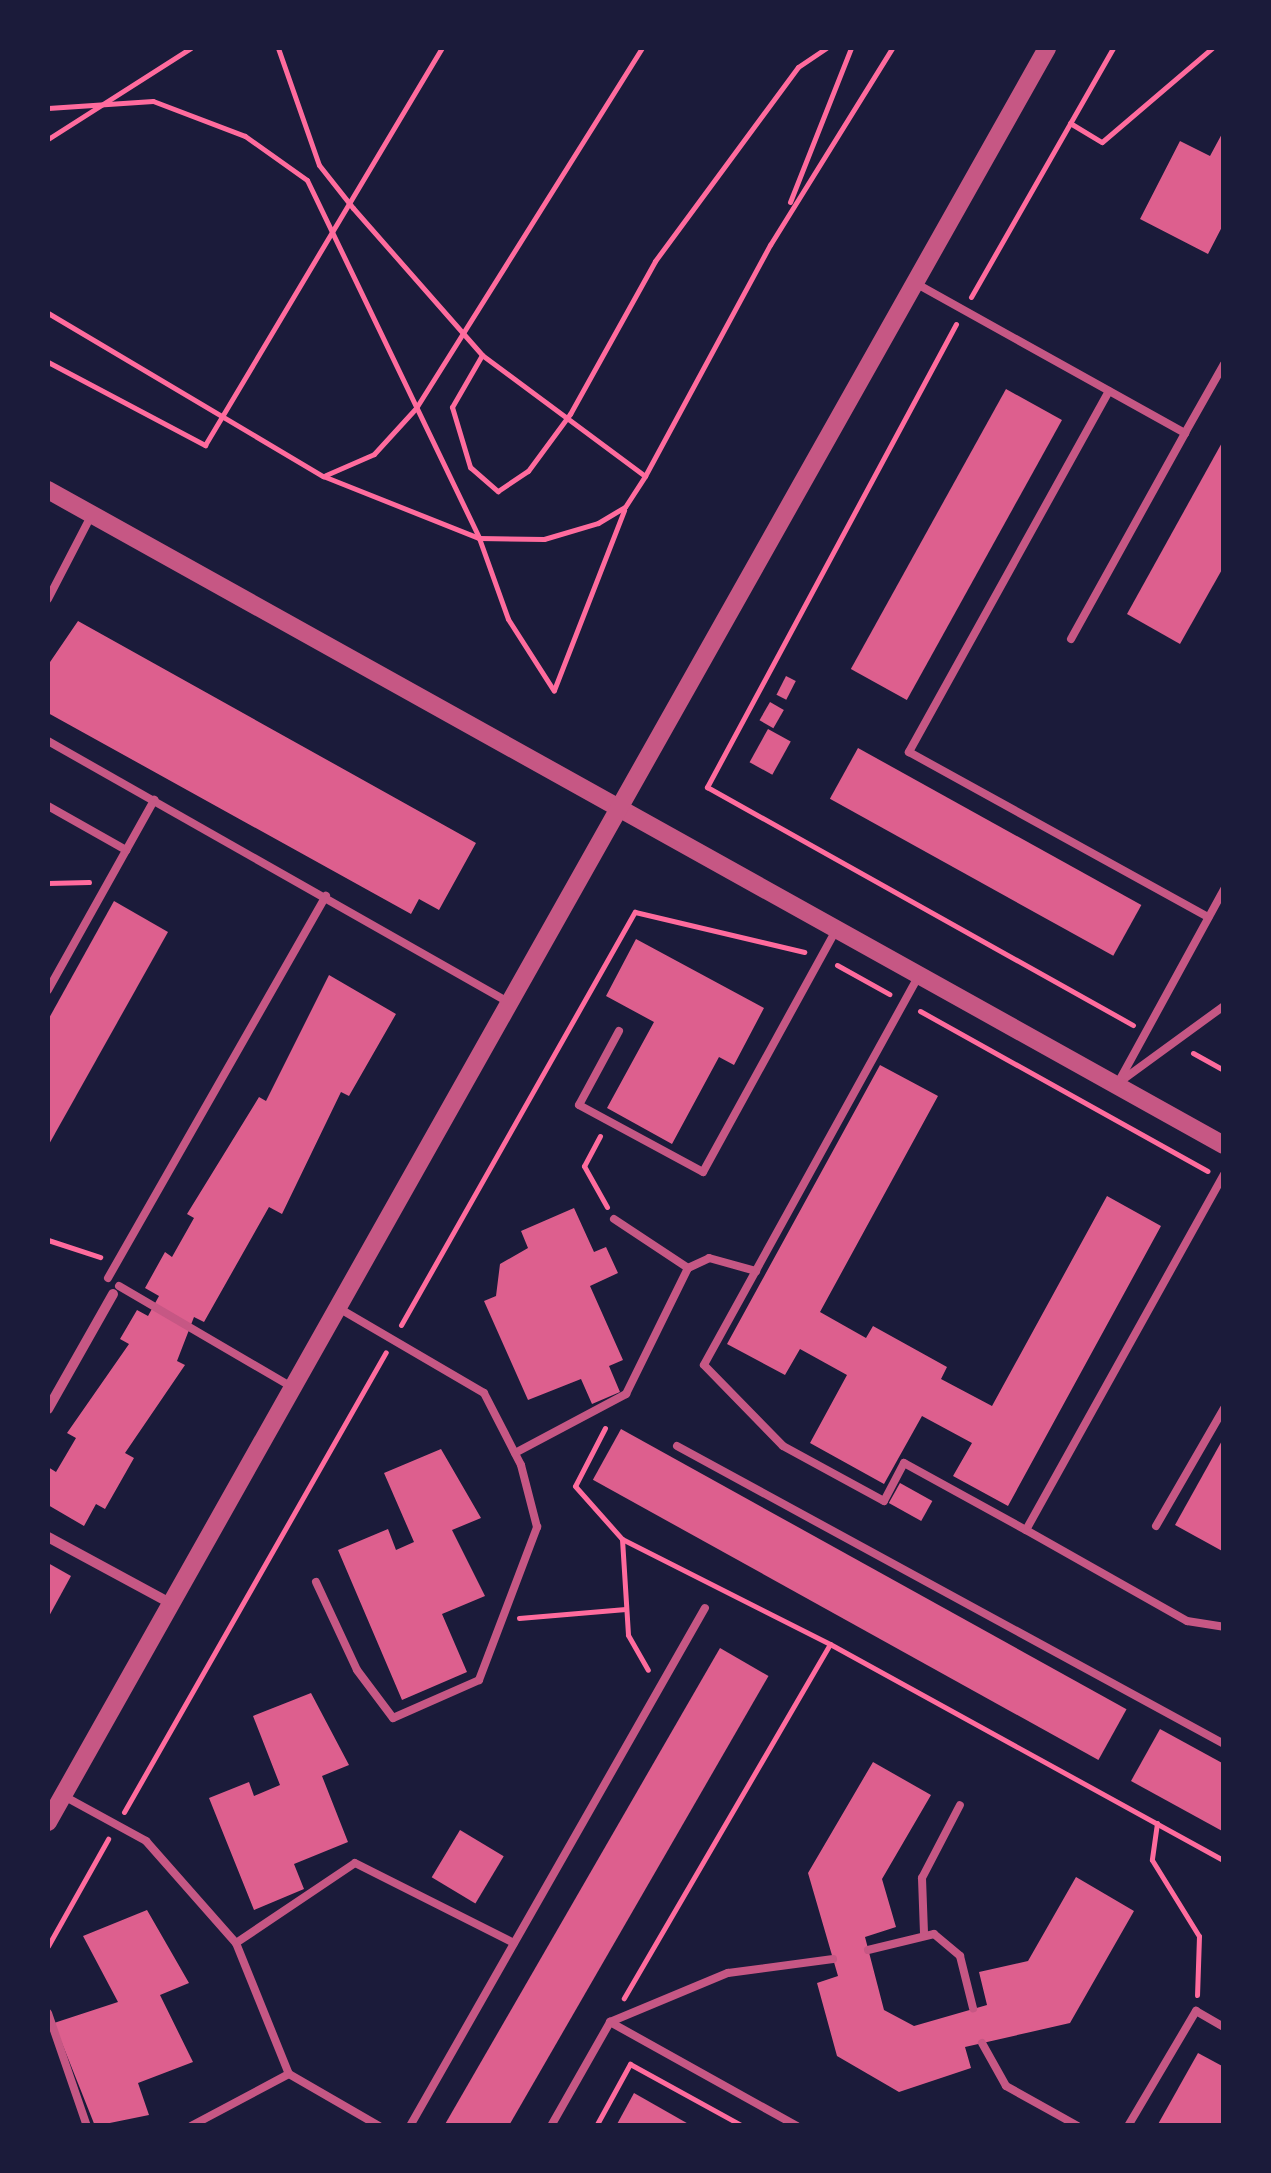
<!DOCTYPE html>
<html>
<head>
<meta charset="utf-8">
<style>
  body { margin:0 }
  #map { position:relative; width:1271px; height:2173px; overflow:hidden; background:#1b1b3a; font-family:"Fira Sans Condensed",sans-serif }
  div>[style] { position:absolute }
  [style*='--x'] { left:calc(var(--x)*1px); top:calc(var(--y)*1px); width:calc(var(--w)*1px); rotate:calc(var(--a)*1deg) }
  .building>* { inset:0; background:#dd5f8e; transform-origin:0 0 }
  .path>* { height:5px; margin:-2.5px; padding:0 2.5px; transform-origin:2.5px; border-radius:2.5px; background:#ff6b9d }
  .service>* { height:8px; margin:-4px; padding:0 4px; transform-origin:4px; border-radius:4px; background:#c65784 }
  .minor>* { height:10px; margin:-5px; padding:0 5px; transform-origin:5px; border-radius:5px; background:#c65784 }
  .tertiary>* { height:18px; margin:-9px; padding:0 9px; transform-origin:9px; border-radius:9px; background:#c65784 }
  span { translate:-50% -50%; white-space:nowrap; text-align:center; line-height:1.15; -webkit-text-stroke:9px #1b1b3a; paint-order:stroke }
  .frame { position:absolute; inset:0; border:50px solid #1b1b3a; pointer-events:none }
</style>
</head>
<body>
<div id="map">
  <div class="building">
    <i style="clip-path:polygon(1224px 130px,1224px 223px,1208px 254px,1140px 219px,1180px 141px,1210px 156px)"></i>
    <i style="left:1006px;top:389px;width:64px;height:320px;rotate:29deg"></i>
    <i style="clip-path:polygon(1224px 439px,1224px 566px,1180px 644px,1127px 614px)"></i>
    <i style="clip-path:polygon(78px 621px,476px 843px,439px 910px,419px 899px,411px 914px,48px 713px,48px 665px)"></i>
    <i style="left:786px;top:676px;width:11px;height:21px;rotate:27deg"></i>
    <i style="left:770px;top:702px;width:16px;height:21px;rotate:30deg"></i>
    <i style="left:768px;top:729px;width:26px;height:38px;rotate:29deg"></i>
    <i style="left:858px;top:748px;width:324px;height:58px;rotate:29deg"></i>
    <i style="clip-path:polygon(114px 901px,168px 932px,48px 1146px,48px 1020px)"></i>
    <i style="clip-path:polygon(636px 939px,764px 1008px,734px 1065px,719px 1057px,672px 1144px,607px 1108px,654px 1022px,606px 996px)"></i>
    <i style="clip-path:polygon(329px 975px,396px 1014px,349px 1096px,341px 1092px,282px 1214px,269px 1207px,204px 1322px,194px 1317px,177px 1361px,185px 1365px,125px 1453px,134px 1458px,105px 1509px,96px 1504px,84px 1526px,48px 1505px,48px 1467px,56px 1472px,76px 1438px,67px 1433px,129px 1344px,120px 1339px,137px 1310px,148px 1316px,159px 1296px,145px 1288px,165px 1252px,172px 1257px,194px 1218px,187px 1214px,259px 1097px,266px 1101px)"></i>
    <i style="clip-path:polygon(880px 1065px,938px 1096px,820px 1312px,866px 1338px,873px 1326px,947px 1367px,941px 1379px,992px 1406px,1107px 1196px,1161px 1226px,1008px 1506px,953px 1476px,972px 1443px,922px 1416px,884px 1484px,810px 1443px,847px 1375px,800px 1349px,785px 1375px,727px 1344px)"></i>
    <i style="clip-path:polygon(574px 1208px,594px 1252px,606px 1247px,618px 1273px,590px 1286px,623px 1360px,609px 1366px,620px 1392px,592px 1404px,581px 1379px,528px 1400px,484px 1301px,496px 1296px,500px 1264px,528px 1248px,521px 1231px)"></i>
    <i style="left:621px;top:1429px;width:578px;height:58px;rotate:29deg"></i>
    <i style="clip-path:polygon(1224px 1437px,1224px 1552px,1175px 1525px)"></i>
    <i style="clip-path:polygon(441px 1449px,481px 1518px,452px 1530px,485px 1596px,442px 1614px,467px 1672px,402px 1700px,338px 1550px,388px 1529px,396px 1550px,414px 1542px,384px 1473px)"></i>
    <i style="left:900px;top:1483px;width:37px;height:23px;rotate:29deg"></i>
    <i style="clip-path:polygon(48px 1563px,71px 1576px,48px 1618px)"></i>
    <i style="left:720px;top:1648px;width:56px;height:550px;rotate:30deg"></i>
    <i style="clip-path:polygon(311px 1693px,349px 1765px,322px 1776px,348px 1842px,294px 1864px,304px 1889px,254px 1910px,209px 1798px,249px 1782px,254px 1796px,280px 1785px,253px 1716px)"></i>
    <i style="clip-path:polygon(1160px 1729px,1224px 1764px,1224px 1832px,1131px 1781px)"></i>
    <i style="clip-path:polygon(873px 1762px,931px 1795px,882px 1879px,896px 1927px,865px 1937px,884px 2010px,914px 2026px,987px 2005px,979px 1972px,1028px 1961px,1076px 1877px,1134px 1911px,1070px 2023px,965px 2047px,971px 2068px,899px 2092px,837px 2056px,817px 1983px,838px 1976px,808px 1873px)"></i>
    <i style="left:460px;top:1830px;width:51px;height:55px;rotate:31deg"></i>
    <i style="clip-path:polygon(147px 1910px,189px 1983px,160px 1995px,193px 2062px,138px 2083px,149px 2115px,95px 2126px,54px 2023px,118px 2002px,83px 1936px)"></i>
    <i style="clip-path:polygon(1198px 2053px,1224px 2067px,1224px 2126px,1157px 2126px)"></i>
    <i style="clip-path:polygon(634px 2093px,692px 2126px,616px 2126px)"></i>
  </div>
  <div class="path">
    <i style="--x:278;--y:48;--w:124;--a:70.7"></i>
    <i style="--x:319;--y:165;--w:55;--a:51.7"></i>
    <i style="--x:353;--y:208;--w:196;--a:48.7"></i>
    <i style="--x:482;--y:355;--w:203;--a:36.6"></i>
    <i style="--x:48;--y:108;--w:105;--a:-3.8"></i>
    <i style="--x:153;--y:101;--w:98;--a:20.8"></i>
    <i style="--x:245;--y:136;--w:76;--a:35.4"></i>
    <i style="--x:307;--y:180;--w:397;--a:64.3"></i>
    <i style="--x:479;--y:538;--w:86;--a:70.3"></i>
    <i style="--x:508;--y:619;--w:85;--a:57.4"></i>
    <i style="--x:1070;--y:123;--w:37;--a:31"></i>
    <i style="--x:1102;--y:142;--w:145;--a:-40.5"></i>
    <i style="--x:48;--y:139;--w:169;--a:-32.5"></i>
    <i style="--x:790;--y:202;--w:166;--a:-68.4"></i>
    <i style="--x:971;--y:297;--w:287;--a:-60.3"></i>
    <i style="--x:48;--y:313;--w:320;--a:30.7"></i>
    <i style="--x:323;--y:476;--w:168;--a:21.7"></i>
    <i style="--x:479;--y:538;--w:65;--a:0.9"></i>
    <i style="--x:544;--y:539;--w:56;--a:-16.5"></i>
    <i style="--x:598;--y:523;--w:31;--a:-31"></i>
    <i style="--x:625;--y:507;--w:37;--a:-57"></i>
    <i style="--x:645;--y:476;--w:263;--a:-61.6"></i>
    <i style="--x:770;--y:245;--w:232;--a:-58.2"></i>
    <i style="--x:956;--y:324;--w:526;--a:118.27"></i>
    <i style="--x:707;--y:787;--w:488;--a:29.2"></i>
    <i style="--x:482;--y:355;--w:60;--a:120"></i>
    <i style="--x:452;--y:407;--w:63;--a:73.3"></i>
    <i style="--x:470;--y:467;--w:37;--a:41"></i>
    <i style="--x:498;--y:491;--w:36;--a:-34"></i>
    <i style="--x:528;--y:471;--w:71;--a:-53.6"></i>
    <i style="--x:570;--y:414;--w:175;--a:-60.9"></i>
    <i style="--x:655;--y:261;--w:241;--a:-53.6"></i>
    <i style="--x:798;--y:67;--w:34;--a:-34"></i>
    <i style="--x:48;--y:362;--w:178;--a:27.9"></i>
    <i style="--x:205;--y:445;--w:462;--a:-59.2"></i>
    <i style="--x:326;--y:475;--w:52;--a:-23.6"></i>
    <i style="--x:374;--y:454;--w:62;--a:-47.6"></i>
    <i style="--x:416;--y:408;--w:425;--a:-57.9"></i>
    <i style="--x:554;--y:690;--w:193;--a:-68.7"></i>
    <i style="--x:48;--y:883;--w:41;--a:-1.4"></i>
    <i style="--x:837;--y:965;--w:60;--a:29.1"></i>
    <i style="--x:920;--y:1011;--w:329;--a:29.1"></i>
    <i style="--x:1193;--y:1053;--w:35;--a:29"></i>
    <i style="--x:600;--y:1136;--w:34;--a:118"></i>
    <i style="--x:584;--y:1166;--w:47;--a:60.7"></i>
    <i style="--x:48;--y:1240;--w:55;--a:18.1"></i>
    <i style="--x:401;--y:1325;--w:475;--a:-60.5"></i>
    <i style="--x:635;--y:912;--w:174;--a:13.3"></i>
    <i style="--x:605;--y:1428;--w:65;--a:117.3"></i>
    <i style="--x:575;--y:1486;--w:71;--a:48.4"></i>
    <i style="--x:622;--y:1539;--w:233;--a:26.8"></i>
    <i style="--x:830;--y:1644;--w:410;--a:120.2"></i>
    <i style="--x:622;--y:1539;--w:96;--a:86.4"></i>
    <i style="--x:628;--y:1635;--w:40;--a:60.3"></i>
    <i style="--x:519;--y:1618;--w:107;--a:-4.8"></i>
    <i style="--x:830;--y:1644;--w:450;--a:28.8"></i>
    <i style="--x:124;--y:1812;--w:529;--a:-60.34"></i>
    <i style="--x:1157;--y:1823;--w:37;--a:98"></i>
    <i style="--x:1152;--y:1860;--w:89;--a:58.3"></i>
    <i style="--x:1199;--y:1936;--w:59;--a:91.9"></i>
    <i style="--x:48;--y:1946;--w:123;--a:-60.7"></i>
    <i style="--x:596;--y:2126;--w:71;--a:-61.3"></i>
    <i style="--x:630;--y:2064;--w:129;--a:28.8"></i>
  </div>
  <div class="service">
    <i style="--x:917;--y:284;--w:307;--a:29.1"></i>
    <i style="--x:1185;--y:433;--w:79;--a:-60.5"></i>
    <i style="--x:1109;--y:391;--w:413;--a:119"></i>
    <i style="--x:909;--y:752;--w:342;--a:28.9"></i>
    <i style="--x:48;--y:599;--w:96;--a:-62.6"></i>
    <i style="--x:1071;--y:639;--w:235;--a:-61"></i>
    <i style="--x:48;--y:741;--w:529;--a:29.57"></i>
    <i style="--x:48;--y:806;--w:90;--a:29.4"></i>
    <i style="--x:918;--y:977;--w:443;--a:118.9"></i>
    <i style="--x:704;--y:1365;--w:113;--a:45.7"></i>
    <i style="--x:783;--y:1446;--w:115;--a:28.6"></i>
    <i style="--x:884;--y:1501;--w:43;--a:-62.2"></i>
    <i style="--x:904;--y:1463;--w:139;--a:28.8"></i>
    <i style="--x:1026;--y:1530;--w:407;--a:-60.9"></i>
    <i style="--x:48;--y:990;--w:218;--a:-60.8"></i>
    <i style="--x:619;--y:1031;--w:84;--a:118.4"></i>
    <i style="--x:579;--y:1105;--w:141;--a:28.4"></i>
    <i style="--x:703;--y:1172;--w:274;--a:-61.2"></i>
    <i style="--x:1121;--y:1081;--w:127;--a:-36.1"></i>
    <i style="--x:1118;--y:1083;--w:221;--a:-61.3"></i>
    <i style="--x:614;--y:1219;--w:89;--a:33.5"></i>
    <i style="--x:108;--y:1278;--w:440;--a:-60.3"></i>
    <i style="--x:119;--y:1286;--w:200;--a:30.3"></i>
    <i style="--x:677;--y:1446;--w:623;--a:28.58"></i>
    <i style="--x:515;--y:1453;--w:126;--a:-28"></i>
    <i style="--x:626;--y:1394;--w:140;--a:-63.8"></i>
    <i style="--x:688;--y:1268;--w:23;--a:-25"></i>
    <i style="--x:709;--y:1258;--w:49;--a:15.5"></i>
    <i style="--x:1156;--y:1526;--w:136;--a:-60"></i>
    <i style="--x:1026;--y:1530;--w:185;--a:29.5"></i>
    <i style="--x:1187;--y:1621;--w:37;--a:9"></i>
    <i style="--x:316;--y:1582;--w:97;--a:65"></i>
    <i style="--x:357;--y:1670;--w:60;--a:53.1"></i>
    <i style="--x:393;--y:1718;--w:94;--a:-23.8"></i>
    <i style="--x:479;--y:1680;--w:164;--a:-69.2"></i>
    <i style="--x:537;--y:1527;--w:64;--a:-104.5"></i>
    <i style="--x:521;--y:1465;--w:81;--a:-117.2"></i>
    <i style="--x:484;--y:1393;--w:167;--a:-149.7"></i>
    <i style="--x:62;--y:1795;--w:96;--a:28.7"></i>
    <i style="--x:146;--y:1841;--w:136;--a:48.6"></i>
    <i style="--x:236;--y:1943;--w:141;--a:68"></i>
    <i style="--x:289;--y:2074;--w:104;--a:30"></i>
    <i style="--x:924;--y:1933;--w:55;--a:-92.1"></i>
    <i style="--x:922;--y:1878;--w:82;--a:-62.5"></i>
    <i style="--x:236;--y:1943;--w:143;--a:-33.9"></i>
    <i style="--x:355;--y:1863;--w:178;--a:26.7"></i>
    <i style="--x:868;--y:1950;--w:68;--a:-13.6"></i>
    <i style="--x:934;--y:1934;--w:34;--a:40"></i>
    <i style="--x:960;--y:1956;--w:54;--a:76"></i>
    <i style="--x:48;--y:2013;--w:120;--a:71"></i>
    <i style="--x:610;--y:2022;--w:214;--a:29.1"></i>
    <i style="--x:982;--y:2043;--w:49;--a:60.8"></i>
    <i style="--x:1006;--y:2086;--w:82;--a:29.1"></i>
    <i style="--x:191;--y:2126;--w:111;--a:-28"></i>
    <i style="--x:410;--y:2126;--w:596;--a:-60.34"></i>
    <i style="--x:551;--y:2126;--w:120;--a:-60.4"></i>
    <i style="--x:610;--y:2022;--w:128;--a:-22.6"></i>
    <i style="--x:728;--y:1973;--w:106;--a:-7.6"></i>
    <i style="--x:1128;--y:2126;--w:134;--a:-59.4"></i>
    <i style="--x:1196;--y:2011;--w:32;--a:30"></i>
  </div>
  <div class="minor">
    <i style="--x:48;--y:1409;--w:132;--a:-60.5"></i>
    <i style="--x:48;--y:1537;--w:139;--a:28.4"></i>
  </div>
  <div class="tertiary">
    <i style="--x:48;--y:490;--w:1346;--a:29.12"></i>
    <i style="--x:48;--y:1822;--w:2036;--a:-60.61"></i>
  </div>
  <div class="frame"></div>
</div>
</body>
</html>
